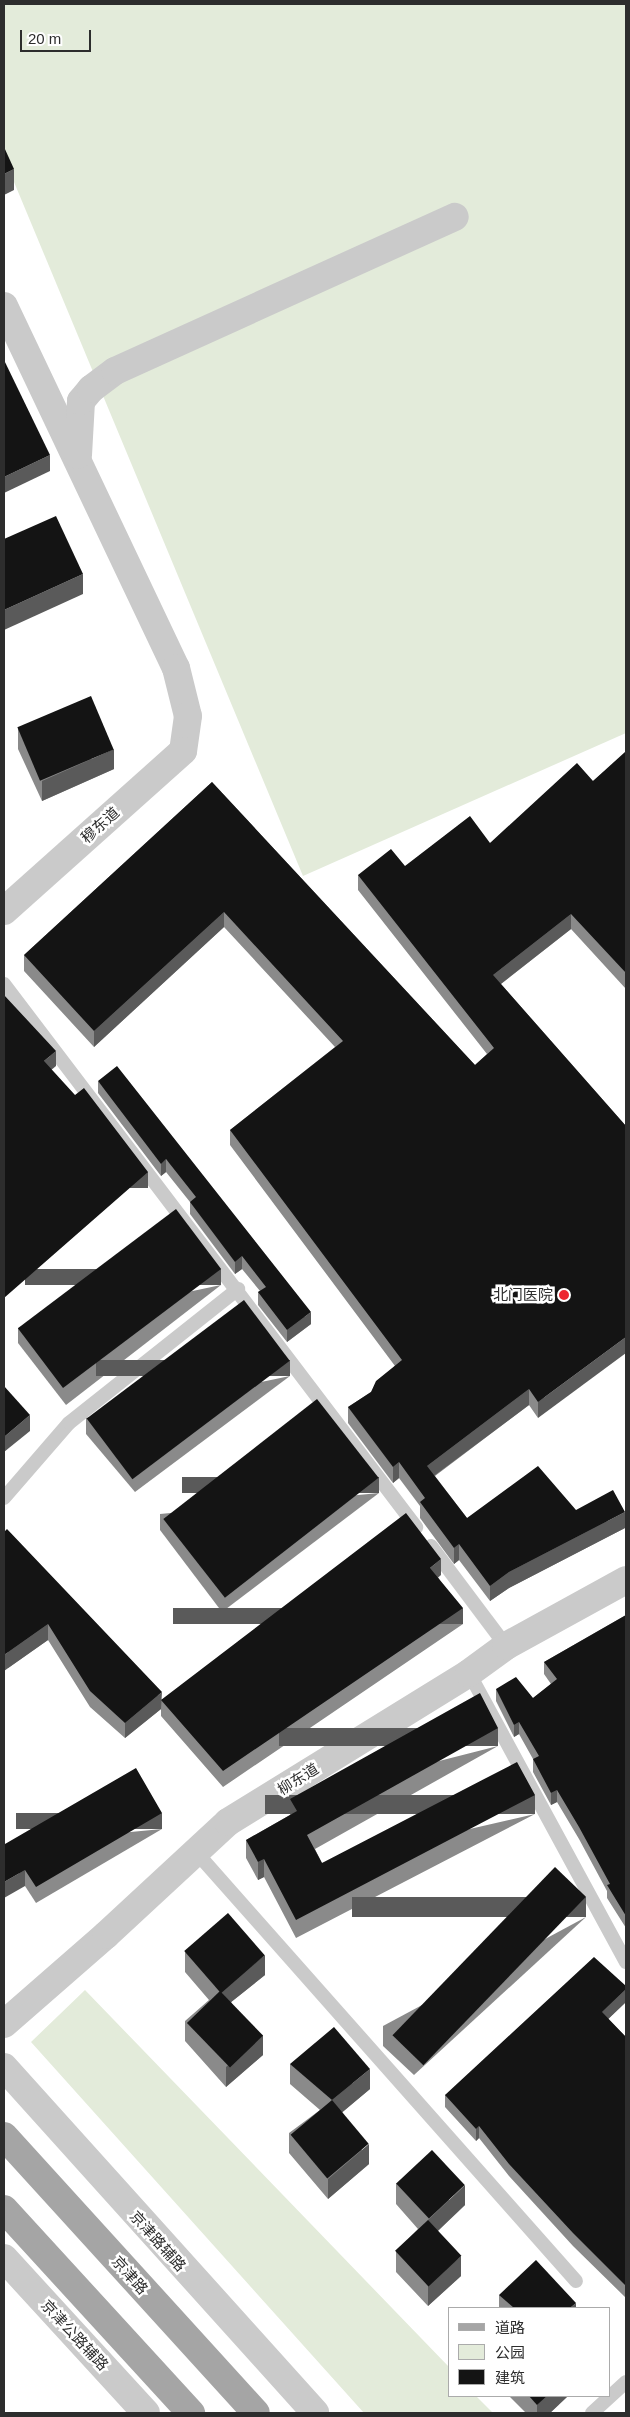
<!DOCTYPE html>
<html>
<head>
<meta charset="utf-8">
<style>
  body { margin:0 }
  #map { position:relative; width:630px; height:2417px; overflow:hidden; background:#fff; font-family:Helvetica,"Noto Sans SC",sans-serif }
  div>[style] { position:absolute }
  [style*='--x'] { left:calc(var(--x)*1px); top:calc(var(--y)*1px); width:calc(var(--w)*1px); rotate:calc(var(--a)*1deg) }
  .green>* { inset:0; background:#e3ebda }
  .service>* { height:14px; margin:-7px; padding:0 7px; transform-origin:7px; border-radius:7px; background:#cacaca }
  .minor>* { height:28px; margin:-14px; padding:0 14px; transform-origin:14px; border-radius:14px; background:#cacaca }
  .tertiary>* { height:28px; margin:-14px; padding:0 14px; transform-origin:14px; border-radius:14px; background:#cacaca }
  .primary>* { height:28px; margin:-14px; padding:0 14px; transform-origin:14px; border-radius:14px; background:#a5a5a5 }
  .wall>* { inset:0; background:#8a8a8a }
  .shaded-wall>* { inset:0; background:#5a5a5a; transform-origin:0 0 }
  .building>* { inset:0; background:#141414; transform-origin:0 0 }
  .dots>* { width:14px; height:14px; translate:-50% -50%; box-sizing:border-box; border:2px solid #fff; border-radius:50% }
  span { translate:-50% -50%; white-space:nowrap; text-align:center; line-height:1.15; -webkit-text-stroke:5px #fff; paint-order:stroke }
  .street-label { font-size:15px; color:#2d2d2d }
  .poi-label { font-size:15px; color:#2d2d2d }
  .right { translate:-100% -50%; text-align:right }
  .frame { position:absolute; inset:0; border:5px solid #2d2d2d; pointer-events:none }
  .legend { position:absolute; left:448px; top:2307px; width:162px; height:90px; box-sizing:border-box; background:#fff; border:1px solid #ababab; margin:0; padding:6px 9px; list-style:none; font-size:15px; color:#2d2d2d }
  .legend li { display:flex; align-items:center; gap:10px; height:25px }
  .legend b { width:25px; border:1px solid #ababab }
  .scale { position:absolute; left:20px; top:30px; width:71px; height:22px; box-sizing:border-box; border:2px solid #2d2d2d; border-top:0; padding-left:6px; font-size:15px; line-height:18px; white-space:nowrap; color:#2d2d2d; -webkit-text-stroke:4px #fff; paint-order:stroke }
</style>
</head>
<body>
<div id="map">
  <div class="green">
    <i style="clip-path:polygon(4px 4px,626px 4px,626px 733px,303px 876px,4px 158px)"></i>
    <i style="clip-path:polygon(85px 1990px,449px 2367px,449px 2396px,476px 2396px,493px 2413px,364px 2413px,31px 2042px)"></i>
  </div>
  <div class="service">
    <i style="--x:4;--y:984;--w:682;--a:52.81"></i>
    <i style="--x:4;--y:1498;--w:99;--a:-49.1"></i>
    <i style="--x:69;--y:1423;--w:216;--a:-38.4"></i>
    <i style="--x:431;--y:1546;--w:125;--a:53.1"></i>
    <i style="--x:469;--y:1673;--w:329;--a:61.5"></i>
    <i style="--x:196;--y:1852;--w:573;--a:48.47"></i>
    <i style="--x:592;--y:2413;--w:46;--a:-42.4"></i>
  </div>
  <div class="minor">
    <i style="--x:4;--y:306;--w:401;--a:64.6"></i>
    <i style="--x:176;--y:668;--w:49;--a:76"></i>
    <i style="--x:188;--y:716;--w:35;--a:98"></i>
    <i style="--x:183;--y:751;--w:240;--a:138.2"></i>
    <i style="--x:78;--y:455;--w:54;--a:-86.8"></i>
    <i style="--x:81;--y:401;--w:16;--a:-50"></i>
    <i style="--x:91;--y:389;--w:30;--a:-37"></i>
    <i style="--x:115;--y:371;--w:373;--a:-24.4"></i>
    <i style="--x:4;--y:2024;--w:135;--a:-41.1"></i>
    <i style="--x:106;--y:1935;--w:166;--a:-42.8"></i>
    <i style="--x:228;--y:1822;--w:283;--a:-31.7"></i>
    <i style="--x:469;--y:1673;--w:46;--a:-36.1"></i>
    <i style="--x:506;--y:1646;--w:137;--a:-28.8"></i>
  </div>
  <div class="tertiary">
    <i style="--x:4;--y:2067;--w:465;--a:48"></i>
    <i style="--x:4;--y:2258;--w:210;--a:47.5"></i>
  </div>
  <div class="primary">
    <i style="--x:4;--y:2136;--w:374;--a:47.7"></i>
    <i style="--x:4;--y:2209;--w:277;--a:47.5"></i>
  </div>
  <div class="wall">
    <i style="clip-path:polygon(18px 728px,114px 769px,42px 801px,18px 749px)"></i>
    <i style="clip-path:polygon(626px 753px,626px 989px,571px 929px,501px 984px,626px 1126px,538px 1418px,529px 1405px,435px 1476px,467px 1518px,576px 1510px,625px 1528px,509px 1588px,490px 1601px,459px 1560px,454px 1564px,420px 1518px,420px 1506px,399px 1478px,393px 1483px,348px 1423px,348px 1407px,371px 1392px,395px 1366px,230px 1145px,230px 1130px,335px 1047px,224px 927px,94px 1047px,24px 971px,24px 955px,212px 782px,475px 1065px,487px 1054px,358px 890px,358px 875px,405px 866px,490px 843px,593px 781px)"></i>
    <i style="clip-path:polygon(98px 1081px,311px 1324px,287px 1342px,258px 1305px,258px 1292px,260px 1291px,242px 1269px,235px 1274px,190px 1214px,190px 1202px,166px 1172px,161px 1176px,98px 1093px)"></i>
    <i style="clip-path:polygon(221px 1285px,66px 1405px,18px 1343px,18px 1328px)"></i>
    <i style="clip-path:polygon(290px 1376px,135px 1492px,86px 1434px,86px 1418px)"></i>
    <i style="clip-path:polygon(379px 1493px,222px 1612px,160px 1530px,160px 1514px)"></i>
    <i style="clip-path:polygon(4px 1532px,162px 1700px,441px 1575px,438px 1577px,463px 1624px,223px 1787px,161px 1716px,161px 1709px,125px 1738px,90px 1707px,48px 1640px,8px 1668px)"></i>
    <i style="clip-path:polygon(626px 1615px,626px 1928px,607px 1898px,607px 1891px,579px 1839px,557px 1802px,551px 1805px,533px 1772px,533px 1759px,519px 1734px,514px 1737px,496px 1701px,496px 1689px,533px 1698px,551px 1684px,544px 1674px,544px 1662px)"></i>
    <i style="clip-path:polygon(498px 1746px,315px 1849px,322px 1863px,535px 1814px,296px 1938px,264px 1877px,258px 1880px,246px 1858px,246px 1840px,290px 1815px,290px 1799px)"></i>
    <i style="clip-path:polygon(162px 1829px,36px 1903px,25px 1886px,5px 1844px)"></i>
    <i style="clip-path:polygon(586px 1917px,414px 2075px,383px 2046px,383px 2026px)"></i>
    <i style="clip-path:polygon(185px 1952px,265px 1975px,231px 2002px,263px 2055px,226px 2087px,185px 2041px,185px 2021px,209px 2000px,185px 1972px)"></i>
    <i style="clip-path:polygon(626px 1986px,626px 2002px,608px 2019px,626px 2037px,626px 2298px,573px 2246px,509px 2176px,479px 2138px,476px 2141px,445px 2107px,445px 2095px)"></i>
    <i style="clip-path:polygon(290px 2064px,370px 2089px,342px 2112px,369px 2164px,328px 2199px,289px 2153px,289px 2133px,320px 2110px,290px 2084px)"></i>
    <i style="clip-path:polygon(396px 2183px,465px 2205px,438px 2231px,461px 2276px,428px 2306px,396px 2272px,396px 2252px,418px 2229px,396px 2204px)"></i>
    <i style="clip-path:polygon(499px 2295px,576px 2308px,499px 2308px)"></i>
    <i style="clip-path:polygon(509px 2396px,568px 2396px,550px 2413px,526px 2413px)"></i>
  </div>
  <div class="shaded-wall">
    <i style="clip-path:polygon(14px 169px,14px 190px,4px 195px,4px 174px)"></i>
    <i style="clip-path:polygon(50px 455px,50px 471px,4px 493px,4px 477px)"></i>
    <i style="clip-path:polygon(83px 574px,83px 594px,4px 630px,4px 610px)"></i>
    <i style="clip-path:polygon(114px 749px,114px 769px,42px 801px,42px 781px)"></i>
    <i style="clip-path:polygon(224px 912px,224px 927px,94px 1047px,94px 1031px)"></i>
    <i style="clip-path:polygon(571px 914px,571px 929px,493px 990px,493px 975px)"></i>
    <i style="clip-path:polygon(56px 1051px,56px 1066px,44px 1076px,44px 1061px)"></i>
    <i style="clip-path:polygon(166px 1159px,166px 1172px,161px 1176px,161px 1164px)"></i>
    <i style="left:148px;top:1172px;width:16px;height:191px;rotate:90deg"></i>
    <i style="clip-path:polygon(242px 1256px,242px 1269px,235px 1274px,235px 1262px)"></i>
    <i style="left:221px;top:1269px;width:16px;height:196px;rotate:90deg"></i>
    <i style="clip-path:polygon(311px 1312px,311px 1324px,287px 1342px,287px 1330px)"></i>
    <i style="clip-path:polygon(626px 1337px,626px 1353px,538px 1418px,538px 1402px)"></i>
    <i style="left:290px;top:1360px;width:16px;height:194px;rotate:90deg"></i>
    <i style="clip-path:polygon(529px 1389px,529px 1405px,427px 1481px,427px 1466px)"></i>
    <i style="clip-path:polygon(30px 1415px,30px 1431px,4px 1452px,4px 1437px)"></i>
    <i style="clip-path:polygon(399px 1462px,399px 1478px,393px 1483px,393px 1467px)"></i>
    <i style="left:379px;top:1477px;width:16px;height:197px;rotate:90deg"></i>
    <i style="clip-path:polygon(625px 1512px,625px 1528px,509px 1588px,490px 1601px,490px 1586px,509px 1572px)"></i>
    <i style="clip-path:polygon(459px 1544px,459px 1560px,454px 1564px,454px 1548px)"></i>
    <i style="clip-path:polygon(441px 1559px,441px 1575px,430px 1584px,430px 1568px)"></i>
    <i style="left:463px;top:1608px;width:16px;height:290px;rotate:90deg"></i>
    <i style="clip-path:polygon(48px 1624px,48px 1640px,4px 1671px,4px 1655px)"></i>
    <i style="clip-path:polygon(162px 1692px,161px 1709px,125px 1738px,125px 1723px)"></i>
    <i style="clip-path:polygon(519px 1722px,519px 1734px,514px 1737px,514px 1725px)"></i>
    <i style="left:498px;top:1728px;width:18px;height:219px;rotate:90deg"></i>
    <i style="clip-path:polygon(557px 1790px,557px 1802px,551px 1805px,551px 1793px)"></i>
    <i style="left:535px;top:1795px;width:19px;height:270px;rotate:90deg"></i>
    <i style="left:162px;top:1813px;width:16px;height:146px;rotate:90deg"></i>
    <i style="clip-path:polygon(264px 1859px,264px 1877px,258px 1880px,258px 1862px)"></i>
    <i style="clip-path:polygon(25px 1870px,25px 1886px,4px 1898px,4px 1882px)"></i>
    <i style="left:586px;top:1897px;width:20px;height:234px;rotate:90deg"></i>
    <i style="clip-path:polygon(265px 1955px,265px 1975px,220px 2011px,220px 1991px)"></i>
    <i style="clip-path:polygon(626px 1989px,626px 2002px,602px 2025px,602px 2012px)"></i>
    <i style="clip-path:polygon(263px 2035px,263px 2055px,226px 2087px,226px 2067px)"></i>
    <i style="clip-path:polygon(370px 2069px,370px 2089px,332px 2121px,332px 2100px)"></i>
    <i style="clip-path:polygon(479px 2126px,479px 2138px,476px 2141px,476px 2129px)"></i>
    <i style="clip-path:polygon(369px 2144px,369px 2164px,328px 2199px,328px 2179px)"></i>
    <i style="clip-path:polygon(465px 2185px,465px 2205px,428px 2240px,428px 2220px)"></i>
    <i style="clip-path:polygon(461px 2256px,461px 2276px,428px 2306px,428px 2285px)"></i>
    <i style="clip-path:polygon(576px 2303px,576px 2308px,570px 2308px)"></i>
    <i style="clip-path:polygon(547px 2396px,568px 2396px,550px 2413px,537px 2413px,537px 2405px)"></i>
  </div>
  <div class="building">
    <i style="clip-path:polygon(4px 147px,14px 169px,4px 174px)"></i>
    <i style="clip-path:polygon(4px 360px,50px 455px,4px 477px)"></i>
    <i style="clip-path:polygon(56px 516px,83px 574px,4px 610px,4px 539px)"></i>
    <i style="left:91px;top:696px;width:58px;height:80px;rotate:67deg"></i>
    <i style="clip-path:polygon(625px 752px,626px 753px,626px 973px,571px 914px,493px 975px,626px 1126px,626px 1337px,538px 1402px,529px 1389px,427px 1466px,467px 1518px,538px 1466px,576px 1510px,613px 1490px,625px 1512px,509px 1572px,490px 1586px,459px 1544px,454px 1548px,420px 1502px,425px 1498px,399px 1462px,393px 1467px,348px 1407px,371px 1392px,376px 1381px,402px 1360px,230px 1130px,343px 1041px,224px 912px,94px 1031px,24px 955px,212px 782px,475px 1065px,494px 1048px,358px 875px,391px 849px,405px 866px,470px 816px,490px 843px,577px 763px,593px 781px)"></i>
    <i style="clip-path:polygon(4px 995px,56px 1051px,44px 1061px,75px 1095px,84px 1088px,148px 1172px,4px 1298px)"></i>
    <i style="clip-path:polygon(117px 1066px,311px 1312px,287px 1330px,258px 1292px,266px 1287px,242px 1256px,235px 1262px,190px 1202px,196px 1197px,166px 1159px,161px 1164px,98px 1081px)"></i>
    <i style="left:176px;top:1209px;width:75px;height:198px;rotate:53deg"></i>
    <i style="left:244px;top:1300px;width:76px;height:197px;rotate:53deg"></i>
    <i style="clip-path:polygon(4px 1386px,30px 1415px,4px 1437px)"></i>
    <i style="left:317px;top:1399px;width:100px;height:195px;rotate:52deg"></i>
    <i style="clip-path:polygon(406px 1513px,441px 1559px,430px 1568px,463px 1608px,223px 1771px,161px 1700px)"></i>
    <i style="clip-path:polygon(7px 1529px,162px 1692px,125px 1723px,90px 1691px,48px 1624px,4px 1655px,4px 1532px)"></i>
    <i style="clip-path:polygon(626px 1615px,626px 1916px,607px 1885px,610px 1884px,579px 1827px,557px 1790px,551px 1793px,533px 1759px,539px 1756px,519px 1722px,514px 1725px,496px 1689px,516px 1677px,533px 1698px,557px 1679px,544px 1662px)"></i>
    <i style="clip-path:polygon(480px 1693px,498px 1728px,307px 1835px,322px 1863px,517px 1762px,535px 1795px,296px 1920px,264px 1859px,258px 1862px,246px 1840px,297px 1811px,290px 1799px)"></i>
    <i style="clip-path:polygon(136px 1768px,162px 1813px,36px 1887px,25px 1870px,4px 1882px,4px 1842px,5px 1844px)"></i>
    <i style="left:555px;top:1867px;width:43px;height:234px;rotate:44deg"></i>
    <i style="left:228px;top:1913px;width:56px;height:58px;rotate:49deg"></i>
    <i style="clip-path:polygon(594px 1957px,626px 1986px,626px 1989px,602px 2012px,626px 2037px,626px 2286px,573px 2233px,509px 2164px,479px 2126px,476px 2129px,445px 2095px)"></i>
    <i style="left:220px;top:1991px;width:62px;height:46px;rotate:46deg"></i>
    <i style="clip-path:polygon(334px 2027px,370px 2069px,332px 2100px,290px 2064px)"></i>
    <i style="left:332px;top:2100px;width:57px;height:54px;rotate:50deg"></i>
    <i style="left:432px;top:2150px;width:48px;height:49px;rotate:47deg"></i>
    <i style="left:428px;top:2220px;width:49px;height:45px;rotate:47deg"></i>
    <i style="clip-path:polygon(536px 2260px,576px 2303px,570px 2308px,514px 2308px,499px 2295px)"></i>
    <i style="clip-path:polygon(529px 2396px,547px 2396px,537px 2405px)"></i>
  </div>
  <div class="dots">
    <i style="left:564px;top:1295px;background:#ed2630"></i>
  </div>
  <div class="street-label">
    <span style="left:100px;top:825px;rotate:-42deg">穆东道</span>
    <span style="left:298px;top:1779px;rotate:-32deg">柳东道</span>
    <span style="left:158px;top:2241px;rotate:48deg">京津路辅路</span>
    <span style="left:130px;top:2275px;rotate:48deg">京津路</span>
    <span style="left:75px;top:2335px;rotate:47deg">京津公路辅路</span>
  </div>
  <div class="poi-label">
    <span class="right" style="left:553px;top:1295px">北门医院</span>
  </div>
  <div class="frame"></div>
  <ul class="legend">
  <li><b style="height:6px;background:#a5a5a5"></b>道路</li>
  <li><b style="height:14px;background:#e3ebda"></b>公园</li>
  <li><b style="height:14px;background:#141414"></b>建筑</li>
  </ul>
  <div class="scale">20 m</div>
</div>
</body>
</html>
